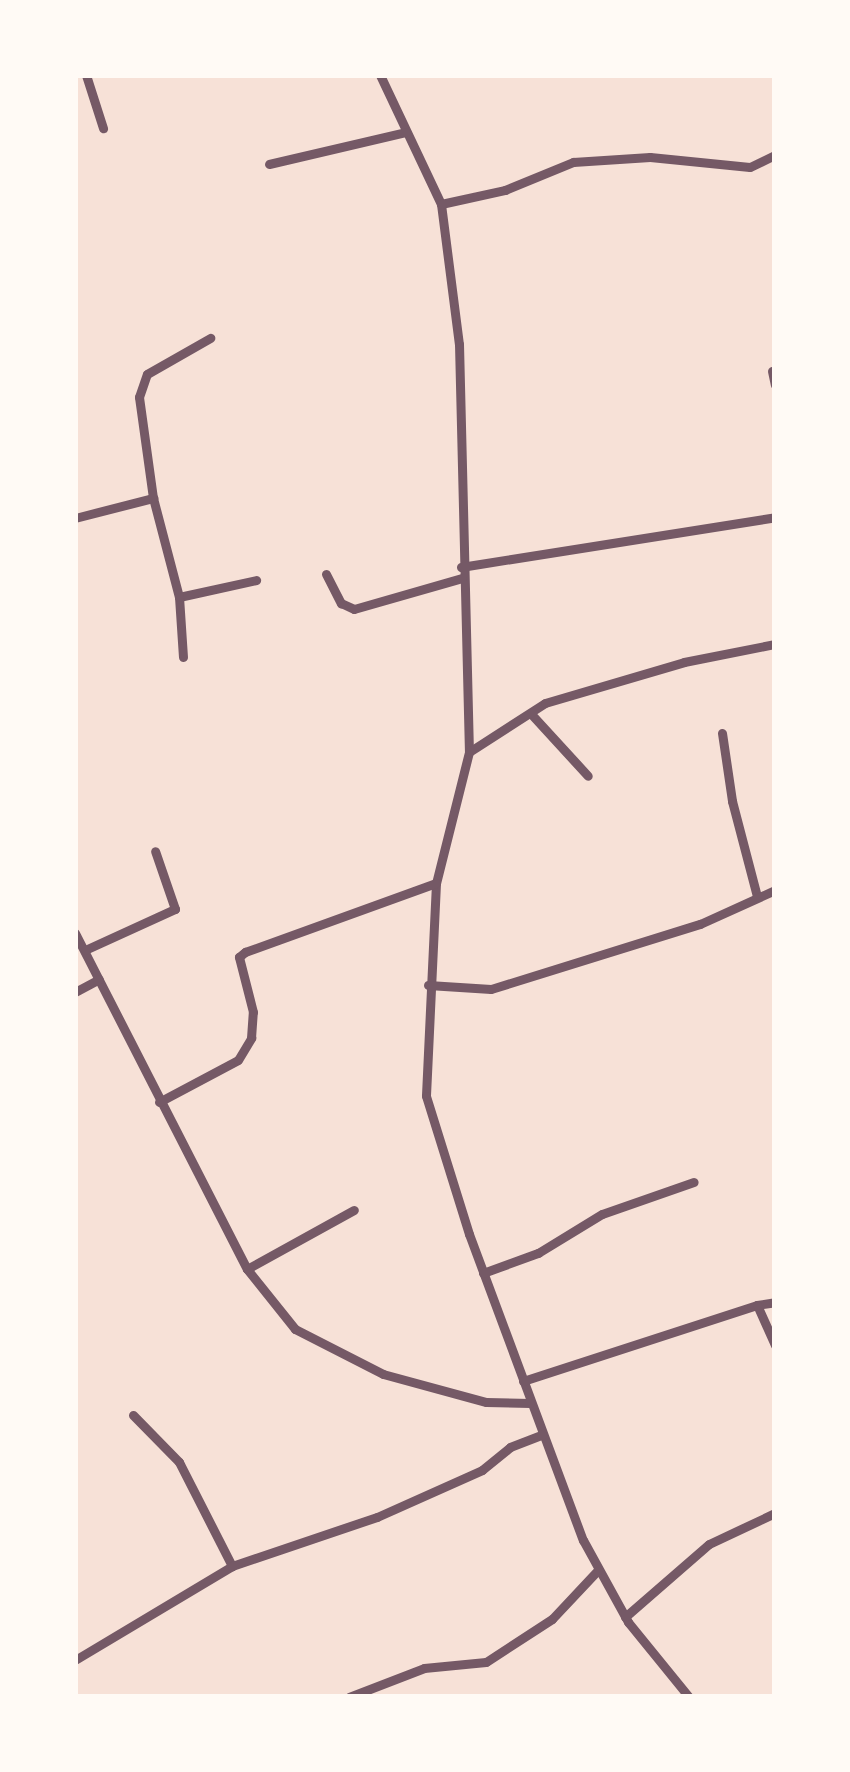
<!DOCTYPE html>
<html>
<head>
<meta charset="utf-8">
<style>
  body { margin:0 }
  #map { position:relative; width:850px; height:1772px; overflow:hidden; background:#f7e1d7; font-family:Manrope,sans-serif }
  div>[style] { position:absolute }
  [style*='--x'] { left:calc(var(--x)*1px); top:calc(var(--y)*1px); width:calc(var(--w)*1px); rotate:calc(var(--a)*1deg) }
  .minor>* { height:9px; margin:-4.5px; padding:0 4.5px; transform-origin:4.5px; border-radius:4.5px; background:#755966 }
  span { translate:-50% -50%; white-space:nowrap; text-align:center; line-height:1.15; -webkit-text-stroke:9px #fffaf5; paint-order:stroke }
  .frame { position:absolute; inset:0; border:78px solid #fffaf5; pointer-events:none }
</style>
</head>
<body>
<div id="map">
  <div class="minor">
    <i style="--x:86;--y:75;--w:56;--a:72.2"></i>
    <i style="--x:380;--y:75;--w:143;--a:64.7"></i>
    <i style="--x:441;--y:204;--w:141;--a:82.7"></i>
    <i style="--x:459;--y:344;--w:408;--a:88.6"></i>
    <i style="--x:469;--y:752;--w:135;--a:104.1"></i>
    <i style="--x:436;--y:883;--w:213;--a:92.7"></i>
    <i style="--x:426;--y:1096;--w:145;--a:72.7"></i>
    <i style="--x:469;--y:1234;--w:327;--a:69.6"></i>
    <i style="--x:583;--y:1540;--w:94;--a:61.2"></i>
    <i style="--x:628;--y:1622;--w:97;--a:50.9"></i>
    <i style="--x:269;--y:164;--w:140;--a:-13.2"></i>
    <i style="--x:441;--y:204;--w:66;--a:-12.3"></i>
    <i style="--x:505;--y:190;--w:74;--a:-22.4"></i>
    <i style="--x:573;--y:162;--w:77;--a:-3.7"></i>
    <i style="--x:650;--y:157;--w:100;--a:5.7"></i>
    <i style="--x:750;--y:167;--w:28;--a:-26"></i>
    <i style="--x:772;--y:371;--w:14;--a:78"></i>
    <i style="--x:75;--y:518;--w:81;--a:-14.4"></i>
    <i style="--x:461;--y:567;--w:318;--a:-9"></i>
    <i style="--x:326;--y:574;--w:33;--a:63"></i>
    <i style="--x:341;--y:603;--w:14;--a:25"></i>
    <i style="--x:354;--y:609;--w:112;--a:-16"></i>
    <i style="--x:179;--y:597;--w:79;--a:-12.4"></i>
    <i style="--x:183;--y:657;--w:60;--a:-93.8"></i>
    <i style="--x:179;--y:597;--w:102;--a:-104.7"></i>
    <i style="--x:153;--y:498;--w:102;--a:-97.9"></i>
    <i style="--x:139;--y:397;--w:24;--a:-71"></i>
    <i style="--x:147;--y:374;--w:73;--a:-29.7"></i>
    <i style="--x:533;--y:716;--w:81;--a:47.5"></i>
    <i style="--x:722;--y:733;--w:69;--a:81.6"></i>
    <i style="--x:732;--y:801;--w:98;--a:75.3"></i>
    <i style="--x:469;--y:752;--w:90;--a:-32.8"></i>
    <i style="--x:545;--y:703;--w:145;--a:-16.4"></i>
    <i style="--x:684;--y:662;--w:93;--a:-11.2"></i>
    <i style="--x:75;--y:933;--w:377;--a:62.9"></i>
    <i style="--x:247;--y:1269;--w:77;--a:51.3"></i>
    <i style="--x:295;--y:1329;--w:99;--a:27.1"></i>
    <i style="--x:383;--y:1374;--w:107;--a:15.2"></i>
    <i style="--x:486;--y:1402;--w:44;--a:1.3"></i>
    <i style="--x:85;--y:950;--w:99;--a:-24.5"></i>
    <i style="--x:175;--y:909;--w:61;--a:-109"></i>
    <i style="--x:428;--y:985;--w:63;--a:3.6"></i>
    <i style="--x:491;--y:989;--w:219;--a:-17.3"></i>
    <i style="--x:700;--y:924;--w:82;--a:-24.4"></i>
    <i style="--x:75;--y:992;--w:27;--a:-28"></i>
    <i style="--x:159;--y:1102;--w:89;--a:-28"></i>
    <i style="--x:238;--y:1060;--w:26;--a:-59"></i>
    <i style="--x:251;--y:1038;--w:26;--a:-86"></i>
    <i style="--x:253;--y:1012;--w:57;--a:-104.3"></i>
    <i style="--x:239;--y:957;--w:8;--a:-40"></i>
    <i style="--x:245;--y:952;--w:203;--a:-19.9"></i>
    <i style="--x:247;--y:1269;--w:122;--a:-28.9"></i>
    <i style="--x:483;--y:1273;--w:59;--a:-20"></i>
    <i style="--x:538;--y:1253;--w:75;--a:-31.4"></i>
    <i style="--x:602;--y:1214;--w:97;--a:-19.2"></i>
    <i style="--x:757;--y:1305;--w:18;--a:-9"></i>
    <i style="--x:523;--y:1381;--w:246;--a:-18"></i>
    <i style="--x:757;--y:1305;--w:44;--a:65.8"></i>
    <i style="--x:133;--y:1415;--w:66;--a:45.6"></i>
    <i style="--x:179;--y:1462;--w:117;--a:63"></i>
    <i style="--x:625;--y:1617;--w:111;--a:-41"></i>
    <i style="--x:709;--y:1544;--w:73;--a:-25.2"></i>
    <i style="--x:75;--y:1660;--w:183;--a:-30.9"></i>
    <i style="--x:232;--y:1566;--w:153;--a:-18.7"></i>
    <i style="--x:377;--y:1517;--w:115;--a:-24.1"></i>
    <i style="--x:482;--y:1470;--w:36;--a:-39"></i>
    <i style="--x:510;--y:1447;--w:34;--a:-21"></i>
    <i style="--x:349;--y:1697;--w:80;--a:-21.1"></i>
    <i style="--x:424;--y:1668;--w:62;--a:-5.5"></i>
    <i style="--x:486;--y:1662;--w:79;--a:-33.1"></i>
    <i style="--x:552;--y:1619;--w:66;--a:-46.8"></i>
  </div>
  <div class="frame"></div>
</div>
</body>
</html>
